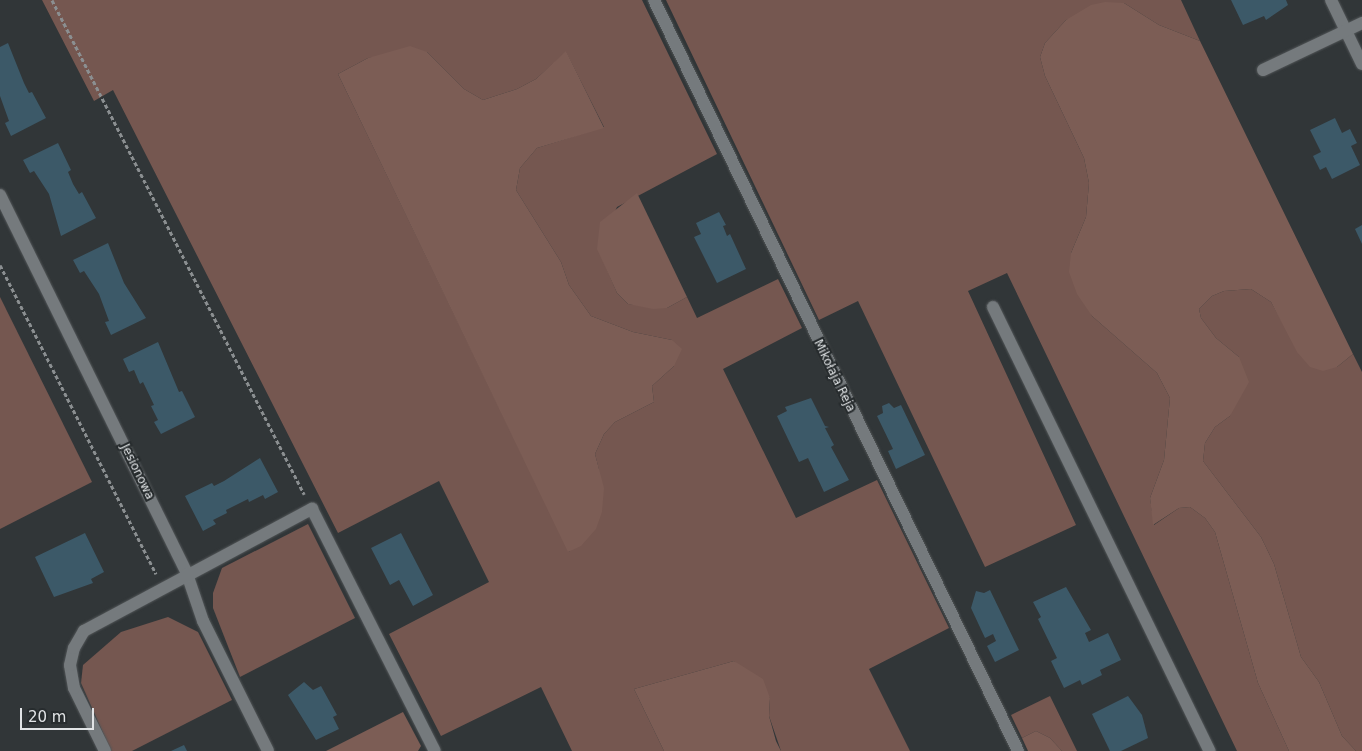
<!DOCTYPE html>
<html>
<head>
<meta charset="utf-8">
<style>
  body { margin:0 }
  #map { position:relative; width:1362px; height:751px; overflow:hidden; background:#313638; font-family:"DejaVu Sans",sans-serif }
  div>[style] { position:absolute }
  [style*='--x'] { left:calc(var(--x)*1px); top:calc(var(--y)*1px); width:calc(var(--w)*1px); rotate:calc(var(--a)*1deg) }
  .green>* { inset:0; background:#755750 }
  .forest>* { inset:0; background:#7c5d55 }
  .building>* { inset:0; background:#3c5968 }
  .path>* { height:3px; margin-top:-1.5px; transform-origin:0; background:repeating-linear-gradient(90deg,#8b8f91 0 4px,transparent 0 6.5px) }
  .roads { filter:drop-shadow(0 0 1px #515557) drop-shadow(0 0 1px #515557) }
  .minor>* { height:12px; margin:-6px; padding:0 6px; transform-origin:6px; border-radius:6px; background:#757a7d }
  span { translate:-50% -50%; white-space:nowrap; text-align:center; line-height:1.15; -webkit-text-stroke:4.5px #272c2e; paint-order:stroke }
  .street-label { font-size:12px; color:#e1e4e6 }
  .scale { position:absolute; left:20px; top:708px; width:74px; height:22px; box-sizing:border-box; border:2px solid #e1e4e6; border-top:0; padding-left:6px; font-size:15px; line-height:18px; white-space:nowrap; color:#e1e4e6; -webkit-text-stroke:4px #272c2e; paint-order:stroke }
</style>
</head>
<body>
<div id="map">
  <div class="green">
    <i style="clip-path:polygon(evenodd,42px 0,642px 0,717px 154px,617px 207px,598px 249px,617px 293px,628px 304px,667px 308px,687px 297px,697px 318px,778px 279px,802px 328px,723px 369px,796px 518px,877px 480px,949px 628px,869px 669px,910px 751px,781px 751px,769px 716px,770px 698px,734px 661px,634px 689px,664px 751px,572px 751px,541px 687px,441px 736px,389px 634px,489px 582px,439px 481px,338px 533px,113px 90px,94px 101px,42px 0,427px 52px,464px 89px,483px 100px,517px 89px,536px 79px,566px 52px,604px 127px,537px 148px,520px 168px,516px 190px,561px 262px,569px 285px,591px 316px,633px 332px,672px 340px,674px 366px,652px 386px,654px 402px,615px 422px,604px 434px,595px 454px,599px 470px,569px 552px,338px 74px,368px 58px,427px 52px)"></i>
    <i style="clip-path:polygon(666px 0,1181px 0,1200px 41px,1159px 25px,1124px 3px,1066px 20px,1045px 43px,1040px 57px,1045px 76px,1084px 158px,1089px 183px,1086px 217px,1071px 253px,1092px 316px,1157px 373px,1170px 398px,1164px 460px,1150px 498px,1154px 525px,1179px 508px,1190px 507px,1205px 518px,1215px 532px,1258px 683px,1289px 751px,1237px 751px,1007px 273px,968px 291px,1076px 525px,985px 567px,858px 301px,819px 320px)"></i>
    <i style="clip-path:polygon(1251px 289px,1271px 302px,1284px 325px,1337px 367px,1353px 354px,1362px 372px,1362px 751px,1356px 751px,1342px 736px,1319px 682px,1301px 657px,1274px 564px,1261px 537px,1203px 461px,1205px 443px,1215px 427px,1230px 416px,1239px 357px,1216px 338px,1201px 318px,1199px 309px,1212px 296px,1224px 291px)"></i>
    <i style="clip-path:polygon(0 297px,92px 482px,0 529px)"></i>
    <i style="clip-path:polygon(308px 524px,355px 618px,240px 677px,213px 608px,213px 593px,222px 568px)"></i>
    <i style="clip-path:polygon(168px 617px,198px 632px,232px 700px,132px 751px,111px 751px,81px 683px,83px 665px,121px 632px)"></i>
    <i style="clip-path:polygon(1050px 696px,1077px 751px,1062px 751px,1050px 738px,1036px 731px,1022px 738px,1011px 715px)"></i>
  </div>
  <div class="forest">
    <i style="clip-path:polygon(1105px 2px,1124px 3px,1159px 25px,1200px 41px,1353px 354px,1337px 367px,1323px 371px,1310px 367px,1297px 352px,1271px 302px,1251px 289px,1224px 291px,1212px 296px,1199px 309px,1201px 318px,1216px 338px,1239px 357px,1249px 382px,1230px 416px,1215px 427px,1205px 443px,1203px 461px,1261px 537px,1274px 564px,1301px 657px,1319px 682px,1342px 736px,1356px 751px,1289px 751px,1258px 683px,1215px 532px,1205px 518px,1190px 507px,1179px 508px,1153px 525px,1150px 498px,1164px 460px,1170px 398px,1157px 373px,1092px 316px,1077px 294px,1069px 272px,1071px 253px,1086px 217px,1089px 183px,1084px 158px,1045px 76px,1040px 57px,1045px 43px,1066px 20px,1091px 5px)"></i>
    <i style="clip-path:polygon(410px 46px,427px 52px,464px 89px,483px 100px,517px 89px,536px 79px,566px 51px,604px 128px,537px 148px,520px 168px,516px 190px,561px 262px,569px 285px,591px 316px,633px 332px,672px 340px,682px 349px,674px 366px,652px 386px,654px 402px,615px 422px,604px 434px,595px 454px,604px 488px,602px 512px,596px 529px,581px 546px,568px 552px,338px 74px,368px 58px)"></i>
    <i style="clip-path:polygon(637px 193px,687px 297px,667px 308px,653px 309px,628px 304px,617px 293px,597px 249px,600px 222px)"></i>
    <i style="clip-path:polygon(734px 661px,763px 679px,770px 698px,769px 716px,776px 741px,781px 751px,664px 751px,634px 689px)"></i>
    <i style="clip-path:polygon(403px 712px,421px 746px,418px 751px,326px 751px)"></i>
    <i style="clip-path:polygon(1036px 731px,1050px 738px,1062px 751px,1028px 751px,1022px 738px)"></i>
  </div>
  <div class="building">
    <i style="clip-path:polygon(1231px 0,1286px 0,1288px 5px,1266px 20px,1264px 16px,1243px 25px)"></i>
    <i style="clip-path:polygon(8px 43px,24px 83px,29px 93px,32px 92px,46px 118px,11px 136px,5px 123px,9px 121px,0 96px,0 47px)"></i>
    <i style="clip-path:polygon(1335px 118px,1342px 133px,1350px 129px,1357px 143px,1351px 146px,1360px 165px,1332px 179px,1326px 167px,1320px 170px,1313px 156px,1321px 152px,1310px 130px)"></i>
    <i style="clip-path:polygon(58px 143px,71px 170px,68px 172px,73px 184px,79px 194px,82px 192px,96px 218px,61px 236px,49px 194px,34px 171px,30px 173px,23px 160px)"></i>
    <i style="clip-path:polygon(719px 212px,726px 225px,723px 226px,727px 236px,730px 234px,746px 269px,717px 283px,694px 237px,701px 234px,696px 223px)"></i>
    <i style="clip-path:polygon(1362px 225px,1362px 244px,1355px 229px)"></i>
    <i style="clip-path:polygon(108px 243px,124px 283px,146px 318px,111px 335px,105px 322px,109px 321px,99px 294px,84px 271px,80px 273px,73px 260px)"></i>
    <i style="clip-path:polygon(158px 342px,179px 392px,182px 391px,195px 417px,161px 434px,154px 422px,158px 420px,151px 406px,154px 405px,143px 382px,140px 384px,134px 370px,129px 372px,123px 359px)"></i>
    <i style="clip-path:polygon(811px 398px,825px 426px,829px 427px,825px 428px,834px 445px,831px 447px,849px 480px,824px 492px,808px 458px,799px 462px,777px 416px,787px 411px,785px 407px)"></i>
    <i style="clip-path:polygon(889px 403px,894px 408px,901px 405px,925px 455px,896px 469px,888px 451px,893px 449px,877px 416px,883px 413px,882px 406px)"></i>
    <i style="clip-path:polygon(260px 458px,278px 492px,265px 499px,263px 495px,249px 502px,248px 499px,226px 510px,227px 513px,213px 520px,216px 524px,203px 531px,185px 496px,212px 483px,214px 486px,224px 481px)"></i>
    <i style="clip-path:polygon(85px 533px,104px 572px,91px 579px,93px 583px,54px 597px,35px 557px)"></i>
    <i style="clip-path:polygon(401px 533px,433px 595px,413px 606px,399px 580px,390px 585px,371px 548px)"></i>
    <i style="clip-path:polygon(1066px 587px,1091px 630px,1085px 633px,1089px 642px,1108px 633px,1121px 660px,1100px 670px,1102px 675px,1082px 685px,1080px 680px,1064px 688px,1051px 661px,1057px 658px,1038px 619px,1041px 617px,1033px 602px)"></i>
    <i style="clip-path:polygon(990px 590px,1019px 650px,995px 662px,987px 646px,996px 641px,993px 634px,985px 638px,971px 608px,976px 591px,984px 593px)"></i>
    <i style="clip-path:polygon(304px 682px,313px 690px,321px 686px,337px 715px,333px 717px,339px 729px,316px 740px,288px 695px)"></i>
    <i style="clip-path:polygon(1128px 696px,1142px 715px,1148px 738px,1121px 751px,1110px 751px,1092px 714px)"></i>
    <i style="clip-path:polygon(184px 745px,187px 751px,171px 751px)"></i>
  </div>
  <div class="path">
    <i style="--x:52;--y:0;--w:555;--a:62.97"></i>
    <i style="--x:0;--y:265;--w:346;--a:63.2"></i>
  </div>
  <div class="roads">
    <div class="minor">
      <i style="--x:654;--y:0;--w:835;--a:64.14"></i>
      <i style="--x:1331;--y:0;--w:71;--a:64.2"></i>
      <i style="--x:1263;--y:70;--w:110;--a:-25.4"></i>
      <i style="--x:0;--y:195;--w:423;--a:63.7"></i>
      <i style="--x:187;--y:574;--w:50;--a:71.2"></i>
      <i style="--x:203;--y:621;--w:145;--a:63.4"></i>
      <i style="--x:993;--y:307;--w:494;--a:64"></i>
      <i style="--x:105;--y:751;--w:70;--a:-116.2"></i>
      <i style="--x:74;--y:688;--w:23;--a:-100"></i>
      <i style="--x:70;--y:665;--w:17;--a:-77"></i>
      <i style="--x:74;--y:648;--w:20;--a:-60"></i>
      <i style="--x:84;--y:631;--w:259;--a:-28.2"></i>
      <i style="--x:312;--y:509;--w:271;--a:63.1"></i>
    </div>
  </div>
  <div class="street-label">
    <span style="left:834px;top:376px;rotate:64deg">Mikołaja Reja</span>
    <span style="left:137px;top:472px;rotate:64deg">Jesionowa</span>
  </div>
  <div class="scale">20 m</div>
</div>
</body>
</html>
